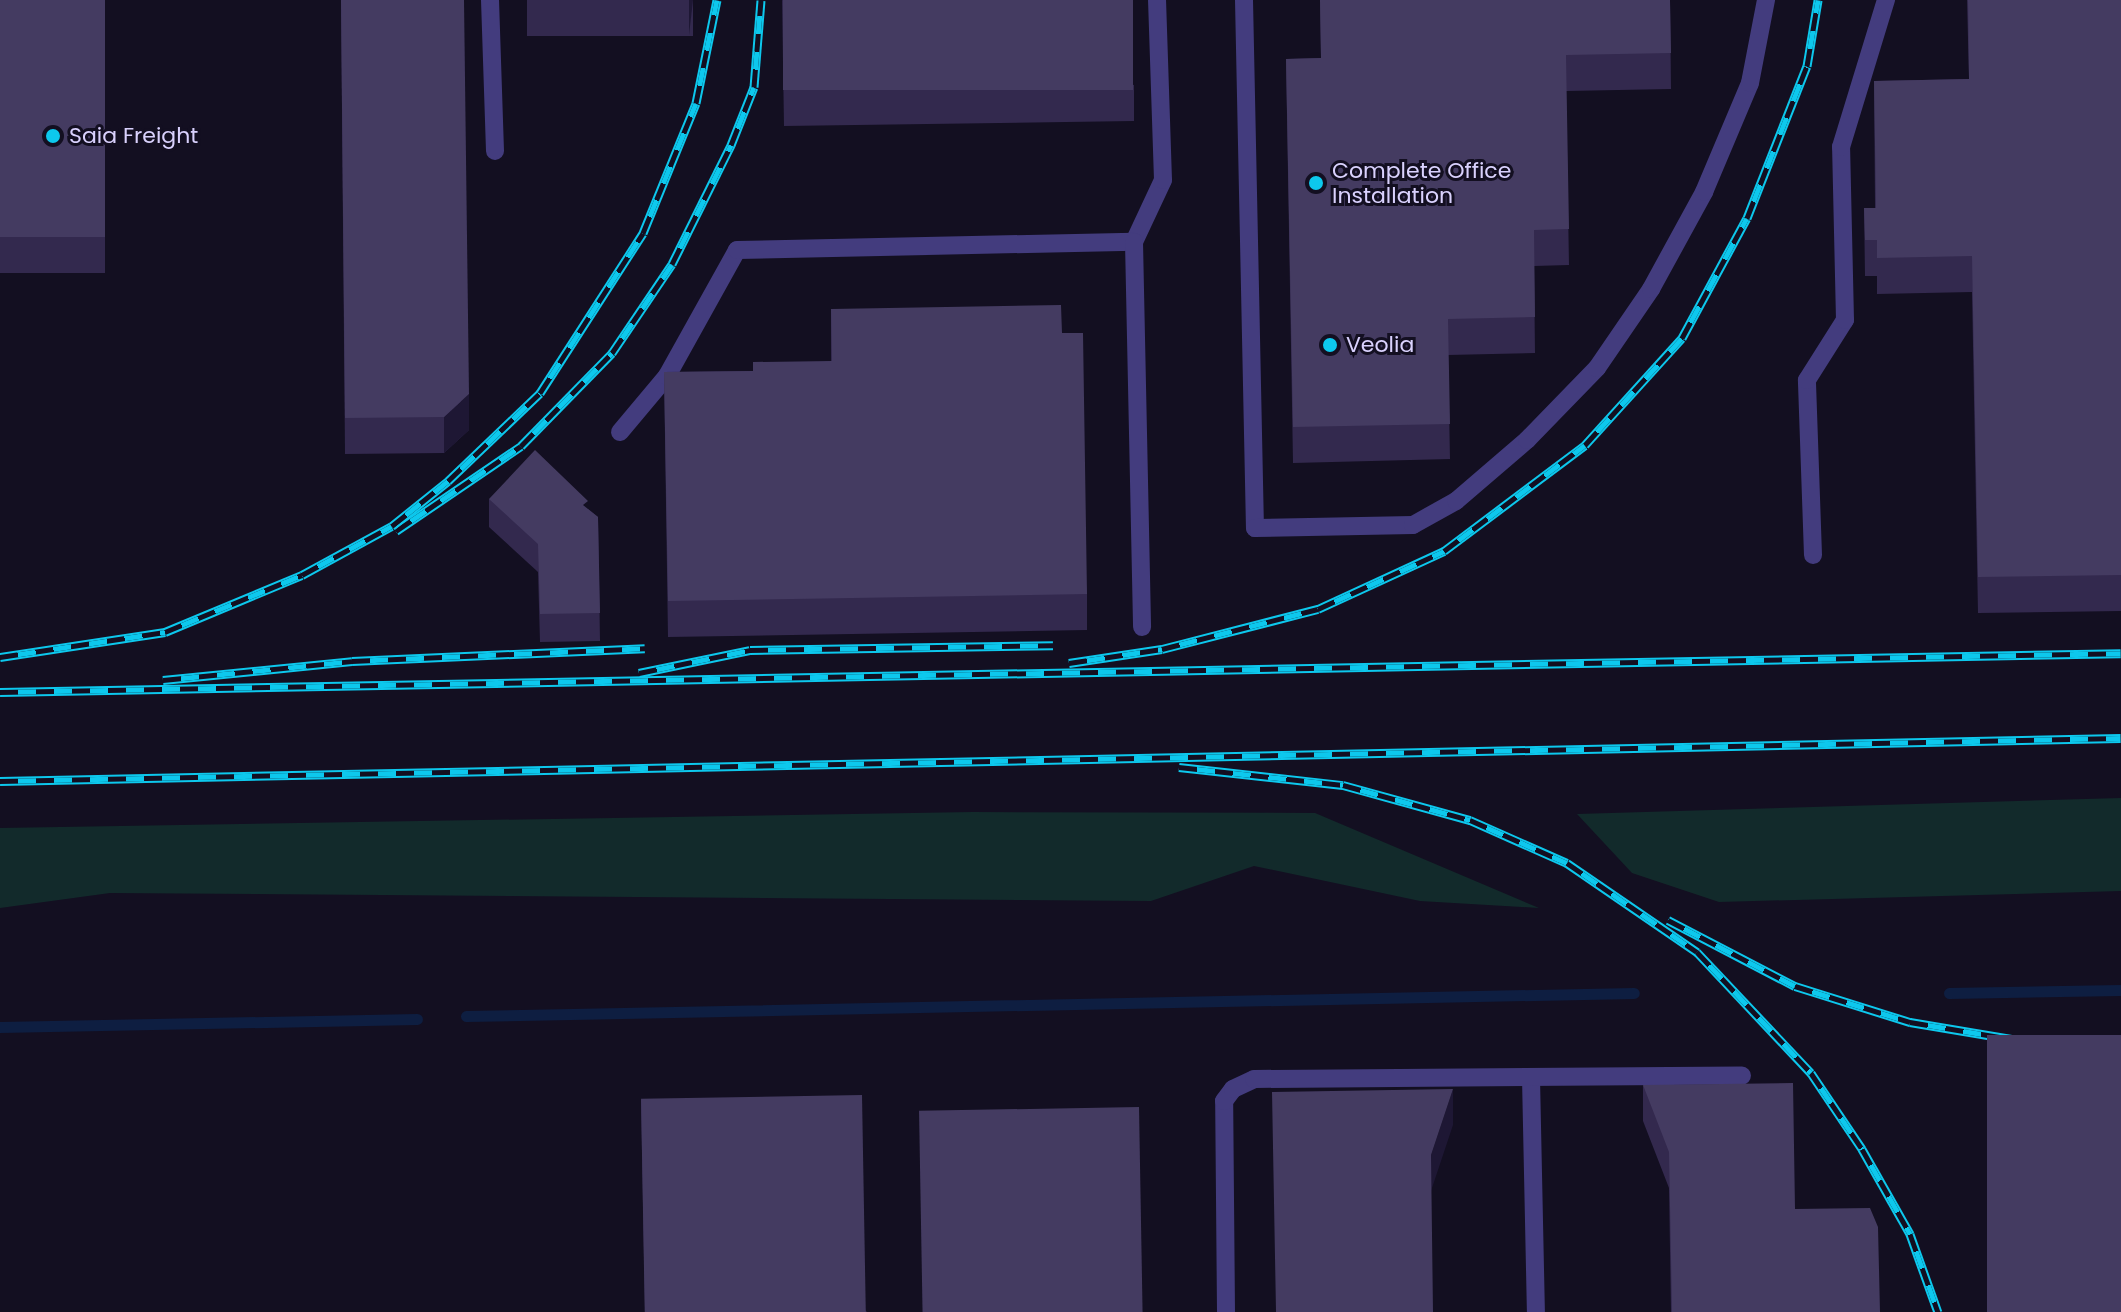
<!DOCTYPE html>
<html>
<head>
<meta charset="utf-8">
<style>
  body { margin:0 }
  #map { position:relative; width:2121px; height:1312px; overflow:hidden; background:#130f21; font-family:Poppins,sans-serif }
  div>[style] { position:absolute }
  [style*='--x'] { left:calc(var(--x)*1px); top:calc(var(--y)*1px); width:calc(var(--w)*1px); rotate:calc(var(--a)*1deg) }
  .green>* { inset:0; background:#122a2b }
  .stream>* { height:11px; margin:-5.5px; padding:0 5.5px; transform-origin:5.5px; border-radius:5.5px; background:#0e1e41 }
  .service>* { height:18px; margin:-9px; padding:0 9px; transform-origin:9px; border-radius:9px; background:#433c7e }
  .rail>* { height:9px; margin-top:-4.5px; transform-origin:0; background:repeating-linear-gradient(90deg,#130f21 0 18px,#0dc8ed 0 36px); box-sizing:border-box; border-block:2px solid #0dc8ed }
  .wall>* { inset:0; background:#33294e; transform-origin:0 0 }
  .shaded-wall>* { inset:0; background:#1e1734 }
  .building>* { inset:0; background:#443b61; transform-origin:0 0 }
  .dots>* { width:22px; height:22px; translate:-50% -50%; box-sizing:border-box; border:4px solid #130f21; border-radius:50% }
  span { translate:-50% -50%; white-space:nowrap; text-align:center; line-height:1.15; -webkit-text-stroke:6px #130f21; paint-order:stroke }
  .poi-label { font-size:22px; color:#d9d1fd }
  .left { translate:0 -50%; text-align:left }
</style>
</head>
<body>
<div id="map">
  <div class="green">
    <i style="clip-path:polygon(2121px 798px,2121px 891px,1719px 902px,1632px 873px,1577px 814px)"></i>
    <i style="clip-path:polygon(973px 812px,1315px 813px,1539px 908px,1420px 901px,1254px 866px,1151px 901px,110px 893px,0 908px,0 828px)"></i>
  </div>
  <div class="stream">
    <i style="--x:1949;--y:993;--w:172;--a:-1"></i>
    <i style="--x:466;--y:1016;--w:1168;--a:-1.13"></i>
    <i style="--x:0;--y:1027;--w:417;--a:-1.1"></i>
  </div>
  <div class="service">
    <i style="--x:490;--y:0;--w:151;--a:88.1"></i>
    <i style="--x:1244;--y:0;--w:528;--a:88.81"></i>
    <i style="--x:1255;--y:528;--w:158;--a:-1.1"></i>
    <i style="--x:1413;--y:525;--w:49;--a:-29.2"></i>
    <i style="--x:1456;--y:501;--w:94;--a:-40.7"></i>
    <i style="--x:1527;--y:440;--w:100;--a:-45.8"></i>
    <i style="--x:1597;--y:368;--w:96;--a:-55.6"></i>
    <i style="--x:1651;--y:289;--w:111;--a:-61.3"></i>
    <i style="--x:1704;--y:192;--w:118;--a:-67.1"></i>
    <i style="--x:1750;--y:83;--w:85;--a:-79.1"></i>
    <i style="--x:1134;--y:242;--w:68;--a:-64.9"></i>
    <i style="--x:1163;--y:180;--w:180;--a:-91.9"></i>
    <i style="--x:620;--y:432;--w:73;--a:-50"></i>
    <i style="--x:667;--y:376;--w:144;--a:-60.9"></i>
    <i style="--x:737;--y:250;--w:397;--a:-1.2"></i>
    <i style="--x:1134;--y:242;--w:385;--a:88.8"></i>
    <i style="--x:1813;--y:555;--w:175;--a:-92"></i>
    <i style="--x:1807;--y:380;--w:71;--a:-57.7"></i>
    <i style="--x:1845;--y:320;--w:173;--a:-91.3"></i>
    <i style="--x:1841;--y:147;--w:154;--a:-73"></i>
    <i style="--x:1531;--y:1078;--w:234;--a:88.8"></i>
    <i style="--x:1226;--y:1312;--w:211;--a:-90.5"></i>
    <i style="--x:1224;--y:1101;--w:15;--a:-53"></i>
    <i style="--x:1233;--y:1089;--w:23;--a:-25"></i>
    <i style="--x:1254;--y:1079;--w:488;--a:-0.4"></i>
  </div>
  <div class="rail">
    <i style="--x:396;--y:531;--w:151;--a:-34.2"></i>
    <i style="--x:521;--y:446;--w:130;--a:-45.6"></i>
    <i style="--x:612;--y:353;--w:107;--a:-56"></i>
    <i style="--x:672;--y:264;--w:133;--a:-63.6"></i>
    <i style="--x:731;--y:145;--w:62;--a:-68.4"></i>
    <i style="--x:754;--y:87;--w:87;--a:-85.4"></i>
    <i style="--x:0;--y:657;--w:167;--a:-8.6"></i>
    <i style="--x:165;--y:632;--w:148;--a:-22.6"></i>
    <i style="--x:302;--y:575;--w:102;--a:-28.6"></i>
    <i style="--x:392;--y:526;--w:72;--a:-38.8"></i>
    <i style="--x:448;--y:481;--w:127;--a:-43.7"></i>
    <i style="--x:540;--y:393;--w:190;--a:-57.2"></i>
    <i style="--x:643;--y:233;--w:140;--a:-67.8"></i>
    <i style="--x:696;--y:103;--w:105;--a:-78.5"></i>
    <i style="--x:1069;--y:663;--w:94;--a:-8.6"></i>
    <i style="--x:1162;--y:649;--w:161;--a:-14.4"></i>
    <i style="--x:1318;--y:609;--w:139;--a:-24.7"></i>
    <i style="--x:1444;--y:551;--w:176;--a:-36.9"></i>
    <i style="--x:1585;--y:445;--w:144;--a:-47.8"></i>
    <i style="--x:1682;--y:338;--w:136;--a:-61.6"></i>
    <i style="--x:1747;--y:218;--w:163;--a:-68.5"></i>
    <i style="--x:1807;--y:66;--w:67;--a:-80.5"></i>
    <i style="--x:639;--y:673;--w:113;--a:-11.7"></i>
    <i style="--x:750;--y:650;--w:303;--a:-0.9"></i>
    <i style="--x:163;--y:680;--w:190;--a:-5.7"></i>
    <i style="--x:352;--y:661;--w:293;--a:-2.5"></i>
    <i style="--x:0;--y:692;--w:2121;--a:-1.05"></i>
    <i style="--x:1179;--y:767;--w:165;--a:6.3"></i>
    <i style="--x:1343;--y:785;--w:132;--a:15.4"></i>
    <i style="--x:1470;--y:820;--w:106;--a:23.9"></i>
    <i style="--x:1567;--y:863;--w:158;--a:34.4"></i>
    <i style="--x:1697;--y:952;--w:166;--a:46.7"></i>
    <i style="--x:1811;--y:1073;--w:92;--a:56.1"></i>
    <i style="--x:1862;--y:1149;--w:98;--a:60.5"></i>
    <i style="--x:1910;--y:1234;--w:83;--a:70.3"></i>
    <i style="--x:0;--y:781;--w:2121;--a:-1.16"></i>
    <i style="--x:1668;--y:920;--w:143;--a:27.5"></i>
    <i style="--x:1795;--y:986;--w:121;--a:17.4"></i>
    <i style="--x:1910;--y:1022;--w:109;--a:9.5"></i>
  </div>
  <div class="wall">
    <i style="left:0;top:0;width:105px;height:273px"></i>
    <i style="clip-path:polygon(341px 0,469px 430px,444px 453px,345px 454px)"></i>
    <i style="left:527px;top:0;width:166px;height:36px"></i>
    <i style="clip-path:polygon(782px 0,1134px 85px,1134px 121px,784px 126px)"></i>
    <i style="clip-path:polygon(1320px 0,1670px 0,1671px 89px,1566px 91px,1569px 265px,1534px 266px,1535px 353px,1448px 355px,1450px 459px,1293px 463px,1286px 59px,1321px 58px)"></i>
    <i style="clip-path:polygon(1967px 0,2121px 0,2121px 611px,1978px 613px,1972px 292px,1877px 294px,1877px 276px,1865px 276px,1864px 208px,1875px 208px,1874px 81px,1969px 79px)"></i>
    <i style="clip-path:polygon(831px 309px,1062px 333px,1087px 594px,1087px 630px,668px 637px,664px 372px,753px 371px,831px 361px)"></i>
    <i style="clip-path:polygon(489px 499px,588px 509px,598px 517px,600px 641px,540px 642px,538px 572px,489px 527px)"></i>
    <i style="clip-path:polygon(1987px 1037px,2121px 1312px,1992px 1312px)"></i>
    <i style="clip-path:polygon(1643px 1085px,1795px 1209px,1880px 1312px,1671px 1312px,1669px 1188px,1643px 1121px)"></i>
    <i style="clip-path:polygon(641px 1099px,867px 1312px,645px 1312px)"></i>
  </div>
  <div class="shaded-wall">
    <i style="clip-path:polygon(689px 0,693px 0,689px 35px)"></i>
    <i style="clip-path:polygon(469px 394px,469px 430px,444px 453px,444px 417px)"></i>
    <i style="clip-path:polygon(1453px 1089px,1453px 1125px,1431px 1191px,1431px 1155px)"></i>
  </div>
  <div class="building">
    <i style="left:0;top:0;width:105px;height:237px"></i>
    <i style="clip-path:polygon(341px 0,464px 0,469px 394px,444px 417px,345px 418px)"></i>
    <i style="left:783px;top:0;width:350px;height:90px"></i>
    <i style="clip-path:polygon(1320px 0,1670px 0,1671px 53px,1566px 55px,1569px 229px,1534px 230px,1535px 317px,1448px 319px,1450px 424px,1293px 427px,1286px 59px,1321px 58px)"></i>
    <i style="clip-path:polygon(1968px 0,2121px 0,2121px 575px,1978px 577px,1972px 256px,1877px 258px,1877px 240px,1865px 240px,1864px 208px,1876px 208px,1874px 81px,1969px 79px)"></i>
    <i style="clip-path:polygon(1061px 305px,1062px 333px,1083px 333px,1087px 594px,668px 601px,664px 372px,753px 371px,753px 362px,832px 361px,831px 309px)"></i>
    <i style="clip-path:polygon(535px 450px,588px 501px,583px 505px,598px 517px,600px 613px,540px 614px,538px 544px,489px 499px)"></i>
    <i style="left:2121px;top:1035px;width:277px;height:134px;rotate:90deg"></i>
    <i style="clip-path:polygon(1793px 1083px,1795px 1209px,1870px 1208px,1878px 1227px,1880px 1312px,1672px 1312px,1669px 1152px,1643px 1085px)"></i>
    <i style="clip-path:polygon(1453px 1089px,1431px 1155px,1433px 1312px,1276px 1312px,1272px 1092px)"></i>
    <i style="left:862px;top:1095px;width:217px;height:221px;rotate:89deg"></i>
    <i style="left:1139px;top:1107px;width:205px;height:220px;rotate:89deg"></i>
  </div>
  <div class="dots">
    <i style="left:53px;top:136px;background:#0dc8ed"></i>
    <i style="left:1316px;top:183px;background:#0dc8ed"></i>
    <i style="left:1330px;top:345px;background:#0dc8ed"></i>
  </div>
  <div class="poi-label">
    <span class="left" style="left:69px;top:136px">Saia Freight</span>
    <span class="left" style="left:1332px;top:183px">Complete Office<br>Installation</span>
    <span class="left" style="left:1346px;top:345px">Veolia</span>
  </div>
</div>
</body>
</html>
